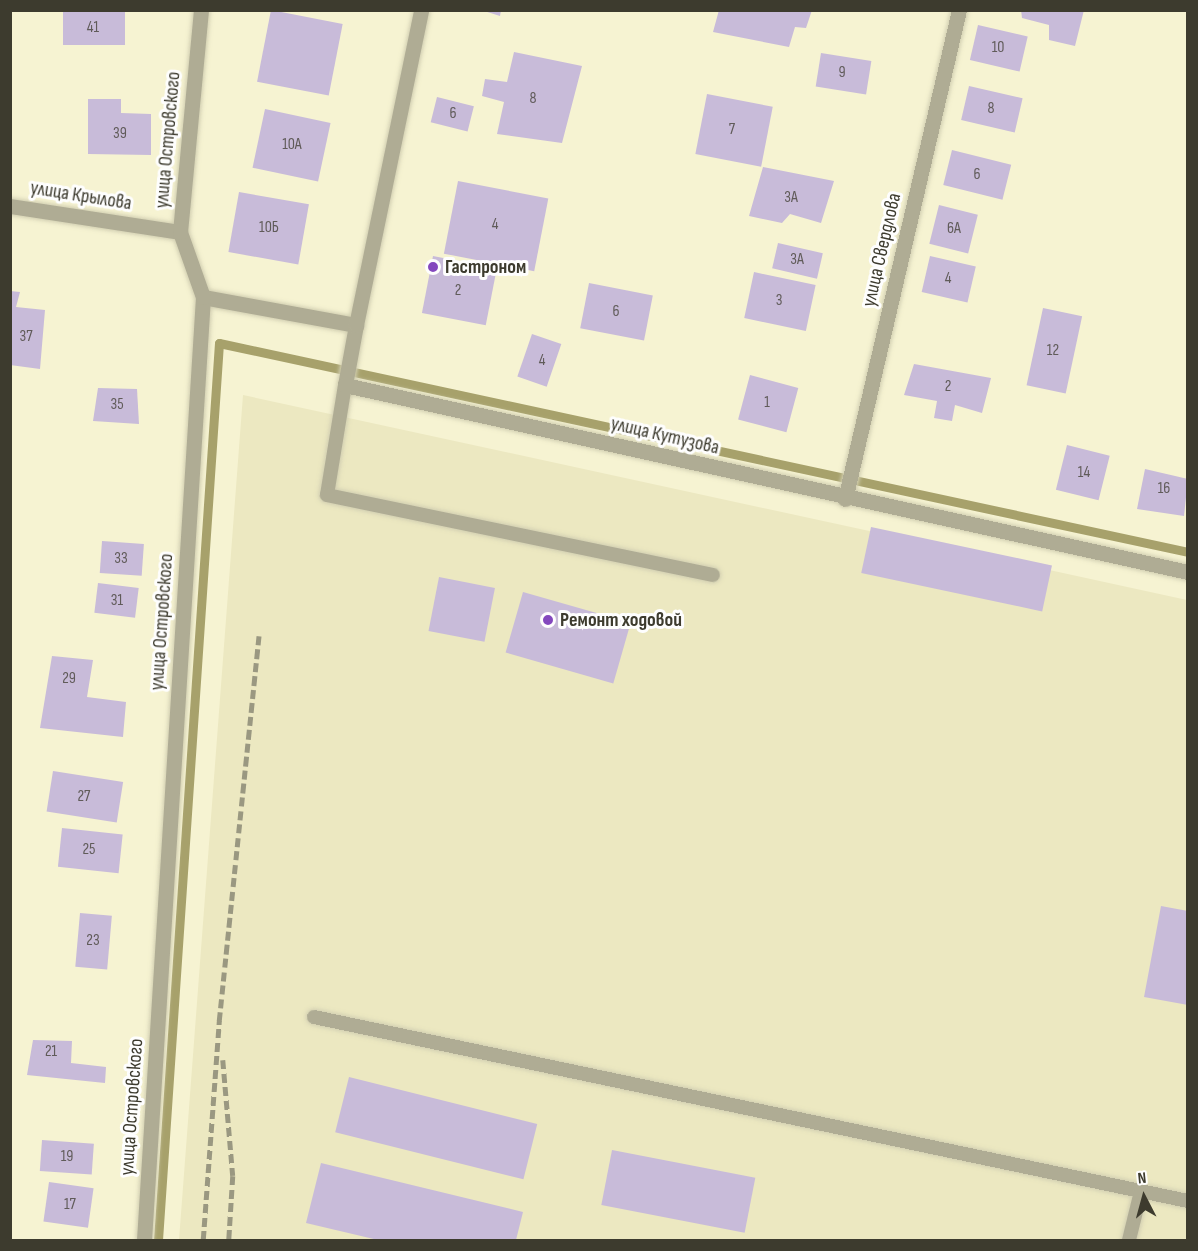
<!DOCTYPE html>
<html>
<head>
<meta charset="utf-8">
<style>
  body { margin:0 }
  #map { position:relative; width:1198px; height:1251px; overflow:hidden; background:#f6f3d2; font-family:"Sofia Sans Condensed",sans-serif }
  div>[style] { position:absolute }
  [style*='--x'] { left:calc(var(--x)*1px); top:calc(var(--y)*1px); width:calc(var(--w)*1px); rotate:calc(var(--a)*1deg) }
  .built>* { inset:0; background:#ece8c1 }
  .stream>* { height:9px; margin:-4.5px; padding:0 4.5px; transform-origin:4.5px; border-radius:4.5px; background:#a7a16b }
  .building>* { inset:0; background:#c8bbd9; transform-origin:0 0 }
  .roads { filter:drop-shadow(0 0 2px #d1ceb1) drop-shadow(0 0 2px #d1ceb1) }
  .lane>* { height:14px; margin:-7px; padding:0 7px; transform-origin:7px; border-radius:7px; background:#afac94 }
  .street>* { height:15px; margin:-7.5px; padding:0 7.5px; transform-origin:7.5px; border-radius:7.5px; background:#afac94 }
  .rail>* { height:4.5px; margin-top:-2.25px; transform-origin:0; background:repeating-linear-gradient(90deg,#9a9881 0 9px,transparent 0 13.5px) }
  .dots>* { width:16px; height:16px; translate:-50% -50%; box-sizing:border-box; border:3px solid #fefefe; border-radius:50% }
  span { translate:-50% -50%; white-space:nowrap; text-align:center; line-height:1.15; -webkit-text-stroke:6px #fefefe; paint-order:stroke }
  .number-label { font-size:16px; color:#605b59 }
  .number-label span { -webkit-text-stroke-width:0 }
  .street-label { font-size:20px; color:#3d3b2e }
  .poi-label { font-size:20px; color:#3d3b2e; font-weight:700 }
  .left { translate:0 -50%; text-align:left }
  .frame { position:absolute; inset:0; border:12px solid #3d3b2e; pointer-events:none }
  .north { position:absolute; left:1114px; top:1167px; width:60px; height:60px; -webkit-text-stroke:4px #fefefe; paint-order:stroke; rotate:354deg; font-size:16px; font-weight:700; line-height:24px; text-align:center; color:#3d3b2e }
  .north::after { content:''; display:block; margin:auto; width:21px; height:27px; background:#3d3b2e; clip-path:polygon(50% 0,100% 100%,50% 72%,0 100%) }
</style>
</head>
<body>
<div id="map">
  <div class="built">
    <i style="clip-path:polygon(243px 395px,1187px 600px,1187px 1240px,179px 1240px)"></i>
  </div>
  <div class="stream">
    <i style="--x:158;--y:1240;--w:899;--a:-86.11"></i>
    <i style="--x:219;--y:343;--w:991;--a:12.17"></i>
  </div>
  <div class="building">
    <i style="left:63px;top:10px;width:62px;height:35px"></i>
    <i style="left:271px;top:10px;width:73px;height:73px;rotate:11deg"></i>
    <i style="clip-path:polygon(481px 10px,501px 10px,500px 16px)"></i>
    <i style="clip-path:polygon(719px 10px,812px 10px,806px 28px,795px 27px,789px 47px,713px 32px)"></i>
    <i style="clip-path:polygon(1021px 10px,1084px 10px,1075px 46px,1049px 40px,1049px 25px,1022px 18px)"></i>
    <i style="left:978px;top:25px;width:51px;height:36px;rotate:13deg"></i>
    <i style="clip-path:polygon(514px 52px,582px 66px,562px 143px,497px 134px,504px 102px,482px 96px,485px 79px,507px 82px)"></i>
    <i style="left:821px;top:53px;width:51px;height:34px;rotate:9deg"></i>
    <i style="left:969px;top:86px;width:55px;height:35px;rotate:13deg"></i>
    <i style="left:707px;top:94px;width:67px;height:61px;rotate:11deg"></i>
    <i style="left:437px;top:97px;width:38px;height:26px;rotate:14deg"></i>
    <i style="clip-path:polygon(88px 99px,121px 99px,121px 113px,151px 114px,151px 155px,88px 154px)"></i>
    <i style="left:265px;top:109px;width:67px;height:60px;rotate:12deg"></i>
    <i style="left:952px;top:150px;width:61px;height:36px;rotate:14deg"></i>
    <i style="clip-path:polygon(763px 167px,834px 181px,821px 223px,790px 214px,782px 223px,749px 216px)"></i>
    <i style="left:458px;top:181px;width:92px;height:74px;rotate:11deg"></i>
    <i style="left:239px;top:192px;width:71px;height:61px;rotate:10deg"></i>
    <i style="left:939px;top:205px;width:40px;height:40px;rotate:14deg"></i>
    <i style="left:778px;top:243px;width:46px;height:26px;rotate:13deg"></i>
    <i style="left:433px;top:256px;width:65px;height:58px;rotate:11deg"></i>
    <i style="left:930px;top:256px;width:47px;height:37px;rotate:13deg"></i>
    <i style="left:754px;top:272px;width:63px;height:47px;rotate:12deg"></i>
    <i style="left:589px;top:283px;width:65px;height:46px;rotate:11deg"></i>
    <i style="clip-path:polygon(10px 291px,20px 292px,16px 307px,45px 310px,40px 369px,10px 365px)"></i>
    <i style="left:1043px;top:308px;width:40px;height:79px;rotate:12deg"></i>
    <i style="left:532px;top:334px;width:31px;height:45px;rotate:19deg"></i>
    <i style="clip-path:polygon(914px 364px,991px 378px,982px 413px,955px 405px,952px 421px,934px 418px,937px 401px,904px 395px)"></i>
    <i style="left:750px;top:375px;width:50px;height:46px;rotate:15deg"></i>
    <i style="clip-path:polygon(98px 388px,137px 389px,139px 424px,93px 421px)"></i>
    <i style="left:1067px;top:445px;width:44px;height:46px;rotate:14deg"></i>
    <i style="clip-path:polygon(1145px 469px,1188px 479px,1184px 516px,1137px 509px)"></i>
    <i style="left:871px;top:527px;width:185px;height:47px;rotate:12deg"></i>
    <i style="left:102px;top:541px;width:42px;height:32px;rotate:4deg"></i>
    <i style="left:439px;top:577px;width:57px;height:55px;rotate:11deg"></i>
    <i style="left:98px;top:583px;width:41px;height:30px;rotate:7deg"></i>
    <i style="left:523px;top:592px;width:112px;height:63px;rotate:16deg"></i>
    <i style="clip-path:polygon(52px 656px,93px 660px,87px 697px,126px 702px,123px 737px,40px 728px)"></i>
    <i style="left:53px;top:771px;width:71px;height:41px;rotate:9deg"></i>
    <i style="left:62px;top:828px;width:61px;height:39px;rotate:6deg"></i>
    <i style="clip-path:polygon(1161px 906px,1188px 911px,1188px 1005px,1144px 997px)"></i>
    <i style="left:80px;top:913px;width:32px;height:54px;rotate:5deg"></i>
    <i style="clip-path:polygon(33px 1040px,72px 1041px,71px 1063px,106px 1067px,105px 1083px,27px 1075px)"></i>
    <i style="left:349px;top:1077px;width:194px;height:57px;rotate:14deg"></i>
    <i style="left:42px;top:1140px;width:52px;height:31px;rotate:4deg"></i>
    <i style="left:612px;top:1150px;width:146px;height:56px;rotate:11deg"></i>
    <i style="clip-path:polygon(321px 1163px,523px 1212px,516px 1240px,378px 1240px,306px 1223px)"></i>
    <i style="left:49px;top:1182px;width:45px;height:40px;rotate:8deg"></i>
  </div>
  <div class="roads">
    <div class="lane">
      <i style="--x:345;--y:385;--w:111;--a:99.3"></i>
      <i style="--x:327;--y:495;--w:394;--a:11.7"></i>
      <i style="--x:314;--y:1017;--w:893;--a:11.89"></i>
      <i style="--x:1129;--y:1240;--w:50;--a:-76.2"></i>
    </div>
    <div class="street">
      <i style="--x:10;--y:206;--w:172;--a:8.7"></i>
      <i style="--x:203;--y:297;--w:156;--a:10.4"></i>
      <i style="--x:356;--y:325;--w:61;--a:100.4"></i>
      <i style="--x:345;--y:385;--w:863;--a:12.51"></i>
      <i style="--x:356;--y:325;--w:322;--a:-78.3"></i>
      <i style="--x:845;--y:499;--w:502;--a:-76.88"></i>
      <i style="--x:144;--y:1240;--w:945;--a:-86.42"></i>
      <i style="--x:203;--y:297;--w:69;--a:-109.5"></i>
      <i style="--x:180;--y:232;--w:223;--a:-84.6"></i>
    </div>
  </div>
  <div class="rail">
    <i style="--x:223;--y:1060;--w:116;--a:85.1"></i>
    <i style="--x:233;--y:1176;--w:64;--a:93.6"></i>
    <i style="--x:203;--y:1240;--w:220;--a:-85.8"></i>
    <i style="--x:219;--y:1021;--w:391;--a:-84.1"></i>
  </div>
  <div class="dots">
    <i style="left:433px;top:267px;background:#8448be"></i>
    <i style="left:548px;top:620px;background:#8448be"></i>
  </div>
  <div class="number-label">
    <span style="left:93px;top:28px">41</span>
    <span style="left:998px;top:48px">10</span>
    <span style="left:842px;top:73px">9</span>
    <span style="left:533px;top:99px">8</span>
    <span style="left:991px;top:109px">8</span>
    <span style="left:453px;top:114px">6</span>
    <span style="left:732px;top:130px">7</span>
    <span style="left:120px;top:134px">39</span>
    <span style="left:292px;top:145px">10А</span>
    <span style="left:977px;top:175px">6</span>
    <span style="left:791px;top:198px">3А</span>
    <span style="left:495px;top:225px">4</span>
    <span style="left:269px;top:228px">10Б</span>
    <span style="left:954px;top:229px">6А</span>
    <span style="left:797px;top:260px">3А</span>
    <span style="left:948px;top:279px">4</span>
    <span style="left:458px;top:291px">2</span>
    <span style="left:779px;top:301px">3</span>
    <span style="left:616px;top:312px">6</span>
    <span style="left:26px;top:337px">37</span>
    <span style="left:1053px;top:351px">12</span>
    <span style="left:542px;top:361px">4</span>
    <span style="left:948px;top:387px">2</span>
    <span style="left:767px;top:403px">1</span>
    <span style="left:117px;top:405px">35</span>
    <span style="left:1084px;top:473px">14</span>
    <span style="left:1164px;top:489px">16</span>
    <span style="left:121px;top:559px">33</span>
    <span style="left:117px;top:601px">31</span>
    <span style="left:69px;top:679px">29</span>
    <span style="left:84px;top:797px">27</span>
    <span style="left:89px;top:850px">25</span>
    <span style="left:93px;top:941px">23</span>
    <span style="left:51px;top:1052px">21</span>
    <span style="left:67px;top:1157px">19</span>
    <span style="left:70px;top:1205px">17</span>
  </div>
  <div class="street-label">
    <span style="left:168px;top:140px;rotate:-85deg">улица Островского</span>
    <span style="left:81px;top:196px;rotate:9deg">улица Крылова</span>
    <span style="left:882px;top:250px;rotate:-77deg">улица Свердлова</span>
    <span style="left:665px;top:436px;rotate:13deg">улица Кутузова</span>
    <span style="left:162px;top:622px;rotate:-86deg">улица Островского</span>
    <span style="left:132px;top:1107px;rotate:-86deg">улица Островского</span>
  </div>
  <div class="poi-label">
    <span class="left" style="left:445px;top:267px">Гастроном</span>
    <span class="left" style="left:560px;top:620px">Ремонт ходовой</span>
  </div>
  <div class="frame"></div>
  <div class="north">N</div>
</div>
</body>
</html>
